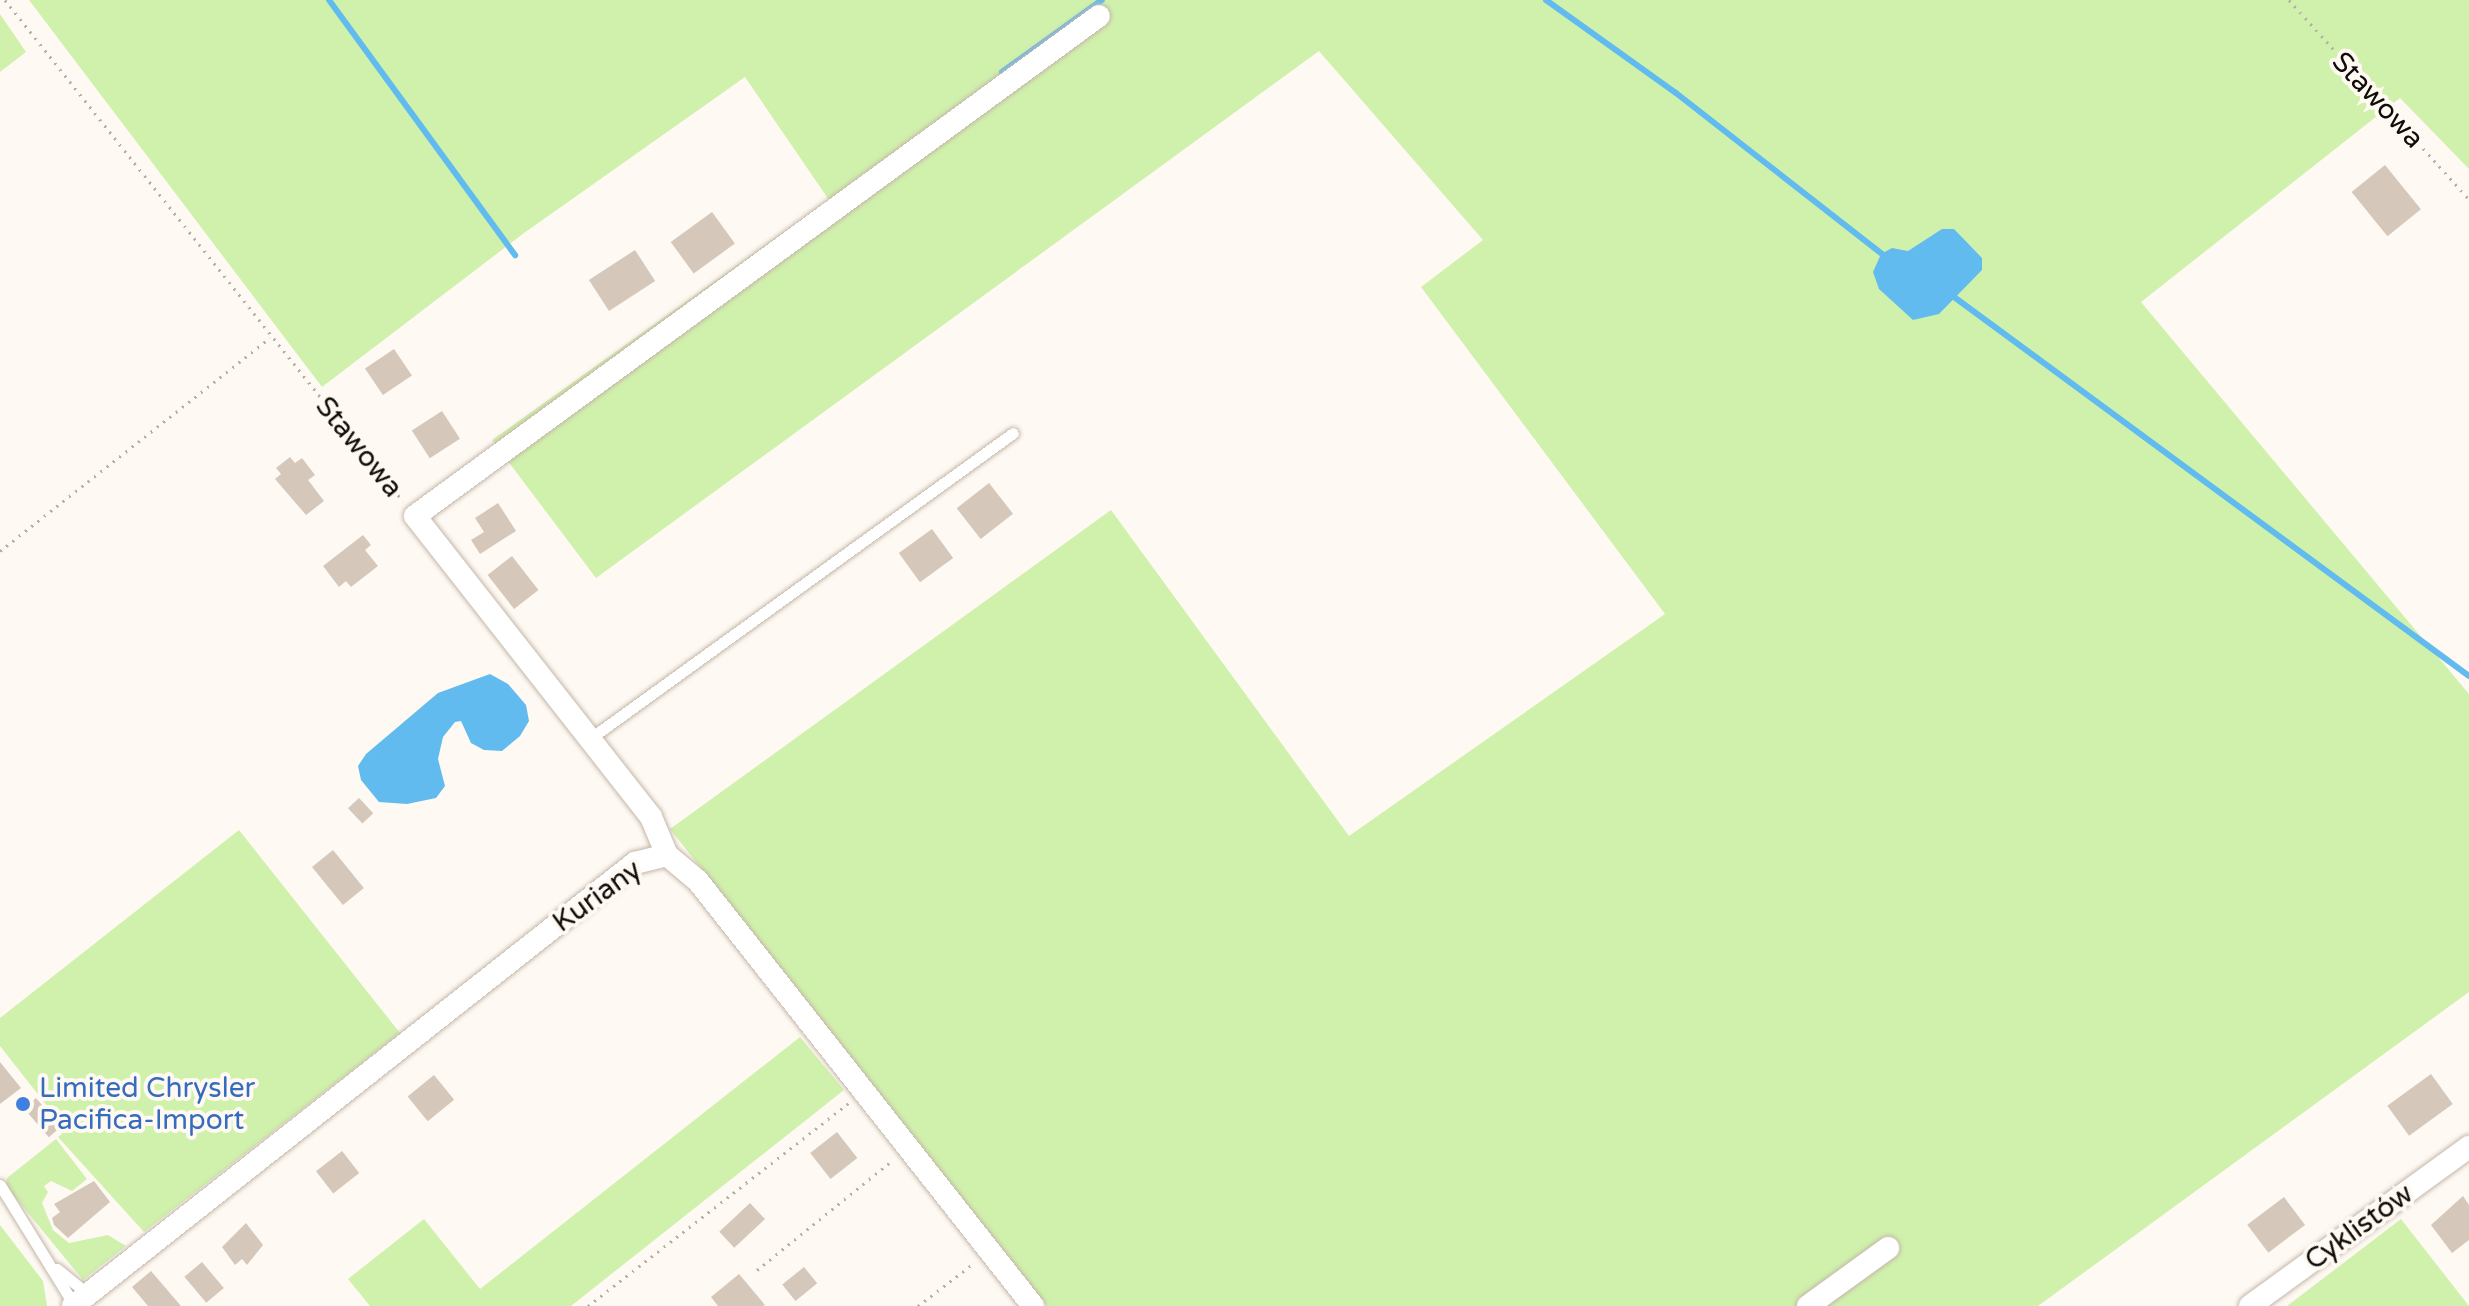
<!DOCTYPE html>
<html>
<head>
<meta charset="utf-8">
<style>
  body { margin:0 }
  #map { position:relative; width:2469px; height:1306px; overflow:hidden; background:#fef9f3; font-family:"Varela Round",sans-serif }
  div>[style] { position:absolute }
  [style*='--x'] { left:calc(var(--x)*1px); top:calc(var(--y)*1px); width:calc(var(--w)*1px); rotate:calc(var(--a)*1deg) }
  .green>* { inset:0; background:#d0f1ac }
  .water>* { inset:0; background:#62bbee }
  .stream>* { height:6px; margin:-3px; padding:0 3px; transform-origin:3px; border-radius:3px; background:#62bbee }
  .building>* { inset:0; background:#d5c8ba; transform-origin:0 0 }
  .path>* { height:3px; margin-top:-1.5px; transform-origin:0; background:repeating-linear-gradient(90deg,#b4afa9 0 2px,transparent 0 8px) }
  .roads { filter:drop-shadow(0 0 2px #c3b6a8) drop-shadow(0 0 2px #c3b6a8) }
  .service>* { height:11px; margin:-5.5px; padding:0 5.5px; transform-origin:5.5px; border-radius:5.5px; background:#fff }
  .minor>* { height:22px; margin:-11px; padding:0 11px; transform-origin:11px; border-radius:11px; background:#fff }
  .dots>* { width:22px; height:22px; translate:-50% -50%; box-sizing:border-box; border:4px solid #fef9f3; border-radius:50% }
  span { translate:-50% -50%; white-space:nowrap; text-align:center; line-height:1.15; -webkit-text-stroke:8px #fef9f3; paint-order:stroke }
  .street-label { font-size:28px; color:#100c07 }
  .shop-label { font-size:28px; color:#366cbe }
  .left { translate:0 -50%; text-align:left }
</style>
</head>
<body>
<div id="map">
  <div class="green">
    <i style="clip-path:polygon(29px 0,2469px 0,2469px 169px,2400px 98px,2141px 302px,2469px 694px,2469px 992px,2038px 1306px,1047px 1306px,670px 829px,1111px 510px,1349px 836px,1665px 614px,1421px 287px,1483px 240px,1319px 51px,596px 578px,492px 440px,829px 200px,745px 77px,524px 233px,322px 387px)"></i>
    <i style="clip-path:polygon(0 14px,26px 52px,0 72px)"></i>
    <i style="clip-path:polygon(239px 830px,400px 1033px,144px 1232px,58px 1137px,66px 1130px,0 1046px,0 1018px)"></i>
    <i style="clip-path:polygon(800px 1037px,844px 1090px,571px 1306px,370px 1306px,348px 1279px,424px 1219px,480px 1289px)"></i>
    <i style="clip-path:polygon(56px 1139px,87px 1179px,72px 1191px,51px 1181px,44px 1186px,48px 1192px,42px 1203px,53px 1230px,69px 1243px,108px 1235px,126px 1246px,83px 1280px,6px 1186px,7px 1178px)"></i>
    <i style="clip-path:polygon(2401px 1219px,2469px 1306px,2287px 1306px)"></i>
    <i style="clip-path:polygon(0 1225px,43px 1281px,47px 1306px,0 1306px)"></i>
  </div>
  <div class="water">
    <i style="clip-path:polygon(1942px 229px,1954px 229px,1982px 258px,1982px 270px,1939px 314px,1913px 320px,1879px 289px,1873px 272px,1881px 254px,1892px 248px,1908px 251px)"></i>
    <i style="clip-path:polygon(490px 674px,508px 684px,526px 705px,529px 721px,520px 736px,502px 751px,484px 750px,471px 743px,461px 721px,455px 722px,443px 737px,438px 759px,445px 786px,436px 798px,407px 804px,379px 802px,361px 780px,358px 766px,366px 754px,438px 693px)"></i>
  </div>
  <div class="stream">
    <i style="--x:329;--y:0;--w:316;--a:53.9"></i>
    <i style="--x:1546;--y:0;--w:160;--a:35.6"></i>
    <i style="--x:1676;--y:93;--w:265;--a:38"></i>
    <i style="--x:1002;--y:72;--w:123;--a:-35.8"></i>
    <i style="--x:1950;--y:294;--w:644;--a:36.35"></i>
  </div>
  <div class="building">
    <i style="left:2385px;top:165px;width:57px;height:43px;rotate:51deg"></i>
    <i style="left:712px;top:212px;width:39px;height:51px;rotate:54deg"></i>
    <i style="left:635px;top:250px;width:37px;height:55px;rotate:57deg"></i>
    <i style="left:394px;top:349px;width:32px;height:35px;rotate:56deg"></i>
    <i style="left:442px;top:411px;width:33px;height:36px;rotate:57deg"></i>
    <i style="clip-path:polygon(290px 457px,295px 463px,302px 458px,315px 475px,308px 480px,324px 501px,306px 515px,275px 479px,281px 474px,276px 468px)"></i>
    <i style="left:989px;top:483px;width:39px;height:41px;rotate:52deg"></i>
    <i style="clip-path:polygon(498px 503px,516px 531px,480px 554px,471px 540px,484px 532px,475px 518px)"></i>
    <i style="left:932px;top:529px;width:36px;height:41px;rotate:54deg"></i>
    <i style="clip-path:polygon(363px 535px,371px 545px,365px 550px,378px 566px,351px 587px,346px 581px,339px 587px,323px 566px)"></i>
    <i style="left:512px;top:556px;width:43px;height:31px;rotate:52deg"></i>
    <i style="left:359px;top:798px;width:21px;height:15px;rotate:47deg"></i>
    <i style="left:333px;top:850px;width:49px;height:27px;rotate:51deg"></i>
    <i style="clip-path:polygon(0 1062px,21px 1088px,0 1104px)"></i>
    <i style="left:2431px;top:1074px;width:37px;height:54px;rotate:54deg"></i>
    <i style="left:434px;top:1075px;width:32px;height:34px;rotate:51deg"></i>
    <i style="left:36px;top:1098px;width:38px;height:16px;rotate:49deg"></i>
    <i style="left:837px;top:1132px;width:33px;height:34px;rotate:52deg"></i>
    <i style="left:342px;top:1151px;width:28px;height:33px;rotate:52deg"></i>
    <i style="clip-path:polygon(94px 1181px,110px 1202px,68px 1238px,54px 1225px,52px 1218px,60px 1212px,54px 1204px)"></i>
    <i style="clip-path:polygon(2463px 1196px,2469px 1205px,2469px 1240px,2452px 1253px,2431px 1225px)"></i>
    <i style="left:2284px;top:1197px;width:35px;height:46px;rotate:53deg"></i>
    <i style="left:750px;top:1203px;width:22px;height:42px;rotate:47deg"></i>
    <i style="clip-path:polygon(246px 1223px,263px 1245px,247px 1265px,242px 1259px,235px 1265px,222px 1247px)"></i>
    <i style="left:202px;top:1262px;width:34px;height:23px;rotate:50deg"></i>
    <i style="left:804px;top:1267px;width:21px;height:28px;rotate:51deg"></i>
    <i style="clip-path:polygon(151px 1271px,181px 1306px,148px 1306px,132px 1287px)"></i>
    <i style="clip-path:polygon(739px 1274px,765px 1305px,763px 1306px,718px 1306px,711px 1297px)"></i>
  </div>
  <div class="path">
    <i style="--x:5;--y:0;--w:640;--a:51.54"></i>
    <i style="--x:2289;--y:0;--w:268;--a:47.9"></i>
    <i style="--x:0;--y:551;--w:344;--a:-38.3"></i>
    <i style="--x:757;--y:1270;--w:175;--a:-39"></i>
    <i style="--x:588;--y:1306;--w:331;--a:-37.9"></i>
    <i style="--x:918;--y:1306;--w:71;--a:-37.5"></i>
  </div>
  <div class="roads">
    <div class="service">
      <i style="--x:588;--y:740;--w:524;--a:-35.84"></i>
      <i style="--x:0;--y:1185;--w:141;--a:58.3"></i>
      <i style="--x:57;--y:1269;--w:40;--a:39"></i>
    </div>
    <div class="minor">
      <i style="--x:667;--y:855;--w:41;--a:-112.8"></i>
      <i style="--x:651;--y:817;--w:382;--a:-128.1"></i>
      <i style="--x:415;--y:516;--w:847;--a:-36.17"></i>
      <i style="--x:73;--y:1306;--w:716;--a:-38.25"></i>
      <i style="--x:635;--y:863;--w:33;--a:-14"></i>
      <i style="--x:667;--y:855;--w:40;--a:40"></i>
      <i style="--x:698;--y:881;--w:541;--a:51.75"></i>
      <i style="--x:1808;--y:1306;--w:99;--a:-35.9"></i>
      <i style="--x:2250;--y:1306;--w:271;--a:-36"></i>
    </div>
  </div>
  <div class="dots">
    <i style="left:23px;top:1104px;background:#3f7fe0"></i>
  </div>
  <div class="street-label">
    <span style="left:2378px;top:100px;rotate:47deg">Stawowa</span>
    <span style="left:359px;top:447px;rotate:51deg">Stawowa</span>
    <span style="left:597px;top:896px;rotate:-36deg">Kuriany</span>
    <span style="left:2359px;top:1227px;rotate:-36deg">Cyklistów</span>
  </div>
  <div class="shop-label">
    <span class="left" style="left:39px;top:1104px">Limited Chrysler<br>Pacifica-Import</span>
  </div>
</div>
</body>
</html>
